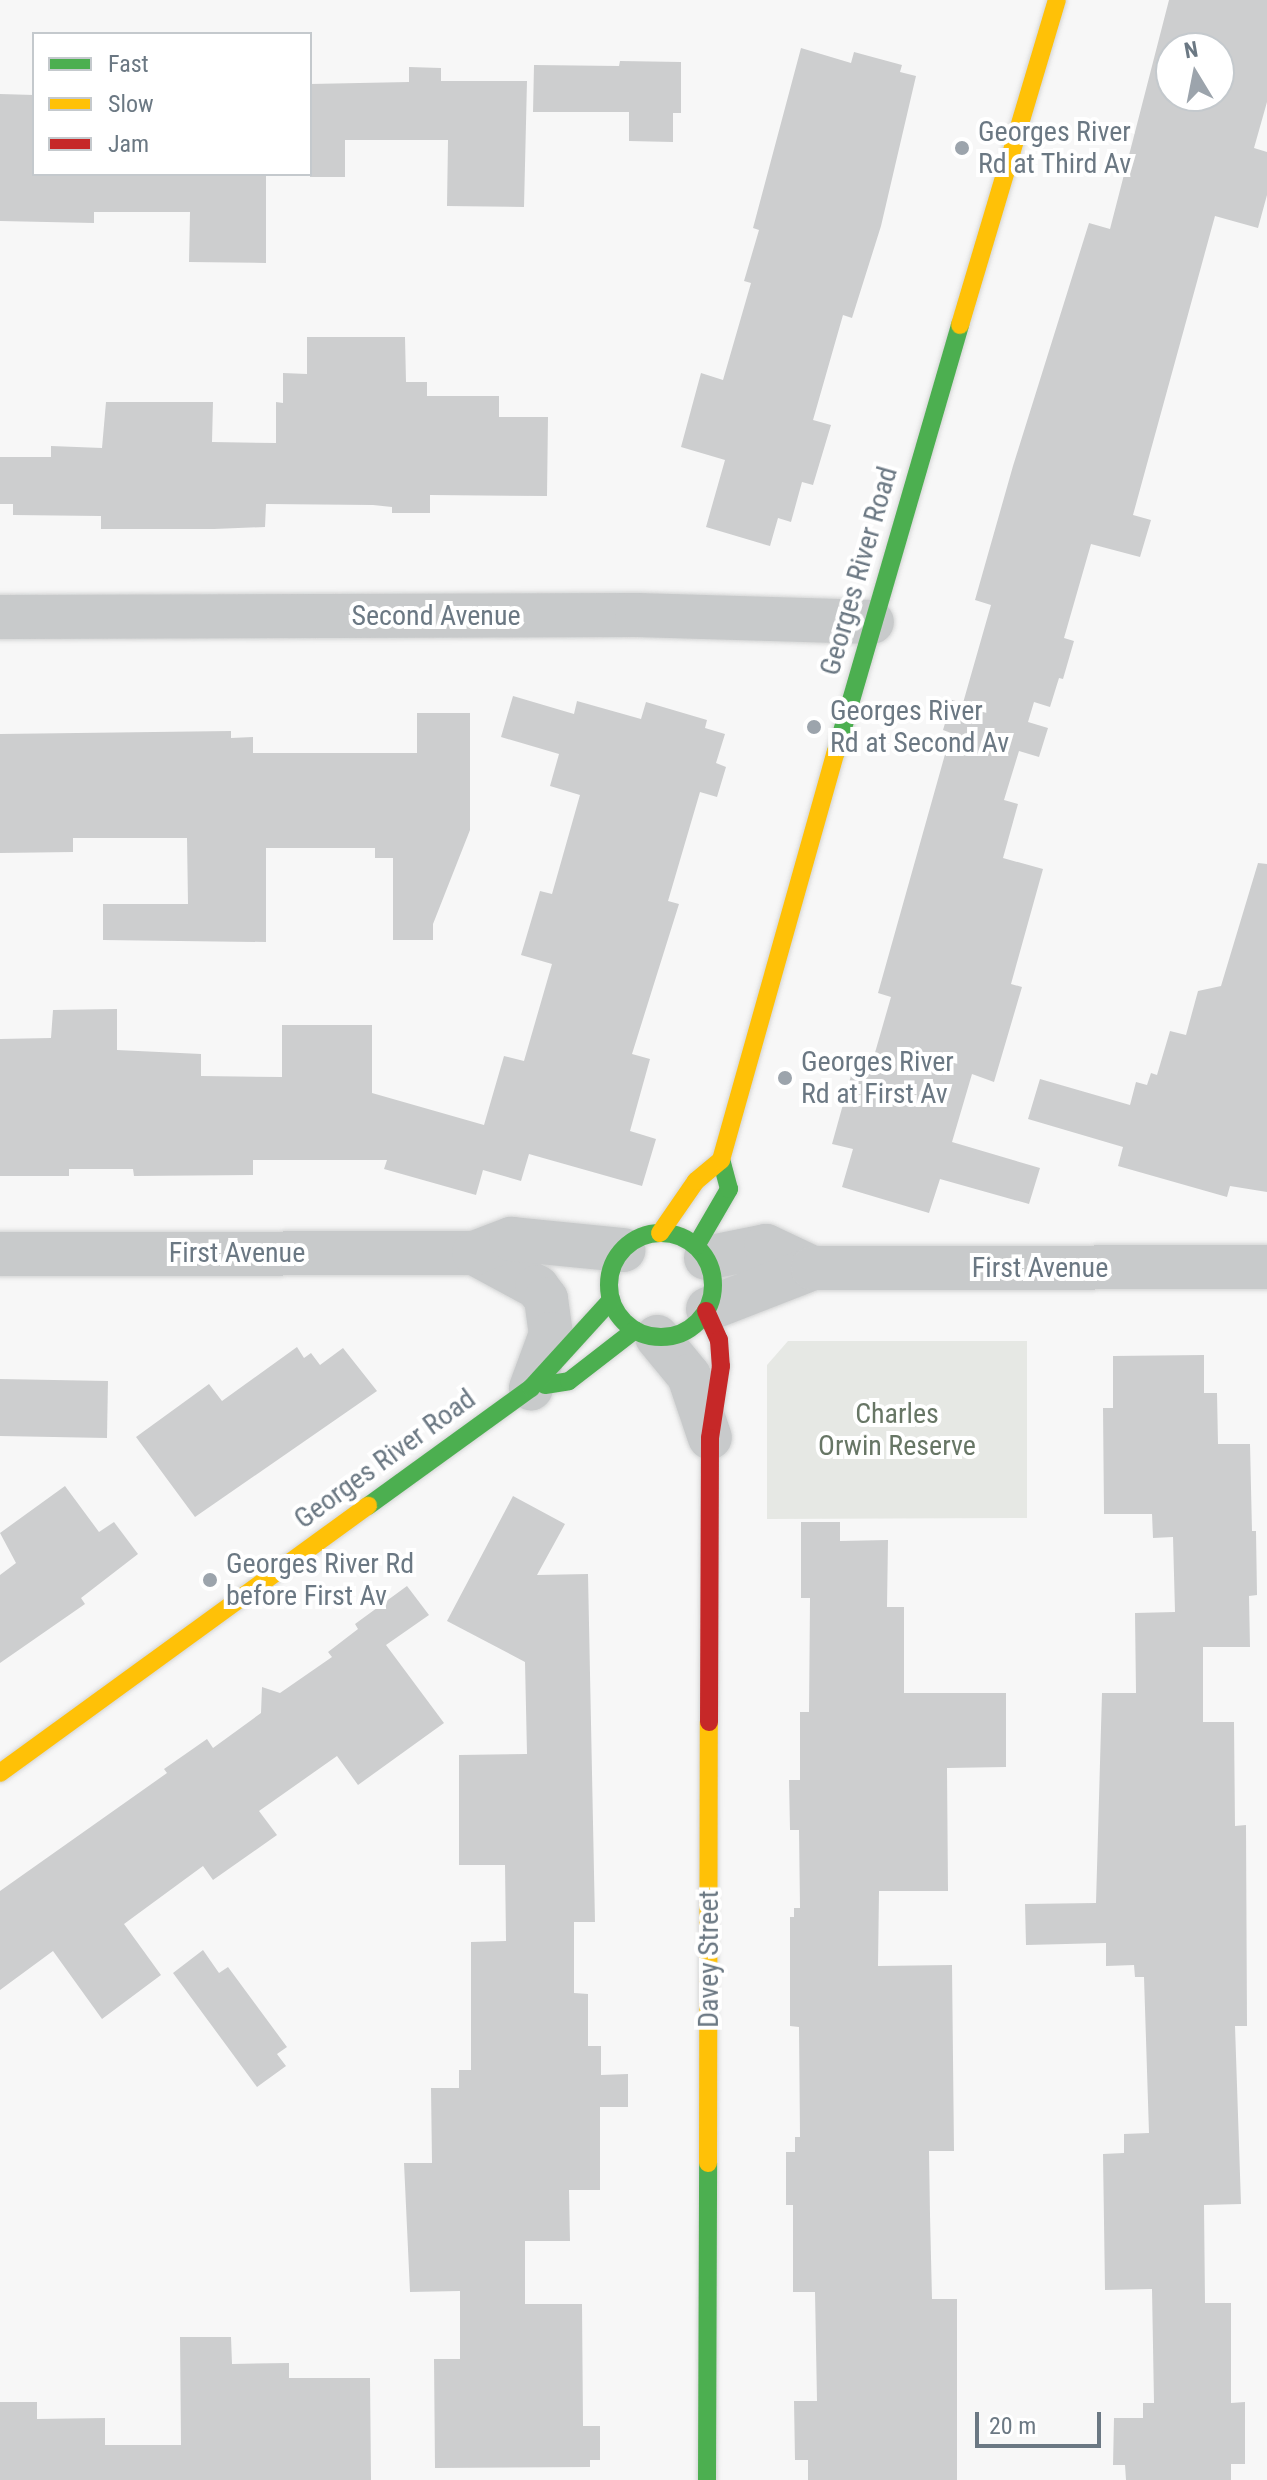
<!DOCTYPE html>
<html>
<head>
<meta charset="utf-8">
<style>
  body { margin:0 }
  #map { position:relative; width:1267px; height:2480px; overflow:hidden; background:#f7f7f7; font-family:"Roboto Condensed",sans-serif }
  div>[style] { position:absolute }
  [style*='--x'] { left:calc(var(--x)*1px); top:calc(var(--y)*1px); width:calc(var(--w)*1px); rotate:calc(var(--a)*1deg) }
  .green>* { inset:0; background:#e6e8e4 }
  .building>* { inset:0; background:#cdcecf; transform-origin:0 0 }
  .roads { filter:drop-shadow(0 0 2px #d3d4d4) drop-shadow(0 0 2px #d3d4d4) }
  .street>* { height:44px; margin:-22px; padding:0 22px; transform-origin:22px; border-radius:22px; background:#c8cacb }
  .fast>* { height:18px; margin:-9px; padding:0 9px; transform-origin:9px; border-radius:9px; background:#4caf50 }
  .fast>.ring { margin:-9px; padding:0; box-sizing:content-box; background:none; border:18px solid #4caf50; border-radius:50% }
  .slow>* { height:18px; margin:-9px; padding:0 9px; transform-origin:9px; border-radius:9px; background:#ffc107 }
  .jam>* { height:18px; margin:-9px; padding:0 9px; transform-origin:9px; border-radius:9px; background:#c62828 }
  .dots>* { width:22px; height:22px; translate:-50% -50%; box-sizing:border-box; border:4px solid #fff; border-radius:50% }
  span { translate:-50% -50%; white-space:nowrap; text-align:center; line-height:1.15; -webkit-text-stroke:8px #fff; paint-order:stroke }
  .poi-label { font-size:28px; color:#6b7883 }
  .left { translate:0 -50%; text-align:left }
  .street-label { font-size:28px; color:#6b7883 }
  .park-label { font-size:28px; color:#677665 }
  .legend { position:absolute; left:32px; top:32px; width:280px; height:144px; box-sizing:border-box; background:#fff; border:2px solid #c4c9cd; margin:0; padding:10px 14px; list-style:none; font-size:24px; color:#6b7883 }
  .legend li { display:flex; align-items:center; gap:16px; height:40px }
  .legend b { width:40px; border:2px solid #c4c9cd }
  .north { position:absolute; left:1155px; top:32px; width:80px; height:80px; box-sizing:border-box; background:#fff; border:2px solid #c4c9cd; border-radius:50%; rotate:350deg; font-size:22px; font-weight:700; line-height:32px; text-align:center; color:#6b7883 }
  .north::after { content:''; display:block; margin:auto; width:28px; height:36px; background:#9ca4ac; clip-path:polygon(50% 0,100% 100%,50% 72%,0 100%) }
  .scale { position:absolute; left:975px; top:2412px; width:126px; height:36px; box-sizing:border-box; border:4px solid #6b7883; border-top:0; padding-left:10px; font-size:24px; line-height:28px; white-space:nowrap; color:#6b7883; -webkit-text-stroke:6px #fff; paint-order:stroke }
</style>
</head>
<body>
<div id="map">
  <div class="green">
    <i style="clip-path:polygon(788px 1341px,1027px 1341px,1027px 1518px,767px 1519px,767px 1365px)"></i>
  </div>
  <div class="building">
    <i style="clip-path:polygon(evenodd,1169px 0,1267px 0,1267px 102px,1254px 148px,1267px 152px,1267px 195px,1258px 228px,1215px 216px,1133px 515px,1151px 520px,1140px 557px,1091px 544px,1064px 638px,1074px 641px,1063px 679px,1059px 678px,1050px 707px,1034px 702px,1028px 722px,1048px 728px,1039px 757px,1019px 751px,1004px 800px,1018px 804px,1003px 858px,1043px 869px,1011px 984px,1022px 987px,994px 1082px,972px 1074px,952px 1142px,1040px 1168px,1029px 1204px,940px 1179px,929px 1213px,842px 1187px,853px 1149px,832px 1144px,852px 1072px,868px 1077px,891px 997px,878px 993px,951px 733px,943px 730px,952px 700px,963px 703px,991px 605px,975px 600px,1013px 466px,1089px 223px,1110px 229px,1169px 0,1171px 48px,1219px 48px,1219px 96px,1171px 96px,1171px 48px)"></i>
    <i style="clip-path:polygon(801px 48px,851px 63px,854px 52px,902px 65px,900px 72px,916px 76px,881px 226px,852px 318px,843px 315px,813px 420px,831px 425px,813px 485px,802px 482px,791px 522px,778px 518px,770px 546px,706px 527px,725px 460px,681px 447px,701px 373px,723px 380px,751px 283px,744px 281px,759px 230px,753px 228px)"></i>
    <i style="clip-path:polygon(620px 61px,681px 62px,681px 113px,673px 113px,673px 142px,629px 141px,629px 112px,533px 112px,534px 65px,619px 66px)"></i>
    <i style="clip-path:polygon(409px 67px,441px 68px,441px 81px,527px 81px,524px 207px,447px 206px,448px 140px,345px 140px,345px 177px,310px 177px,310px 84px,409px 82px)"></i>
    <i style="clip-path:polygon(0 94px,34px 95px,34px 174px,266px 174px,266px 263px,189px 262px,190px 212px,94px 212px,94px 223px,0 221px)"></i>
    <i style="clip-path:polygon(307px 337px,405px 337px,406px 382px,427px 382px,427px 396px,499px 396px,499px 417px,548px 417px,547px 496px,430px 495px,430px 513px,392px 513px,392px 507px,373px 505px,266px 504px,265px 527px,214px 529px,101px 529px,101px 516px,13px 515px,13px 504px,0 504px,0 457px,51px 457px,51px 446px,102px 448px,106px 402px,213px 402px,212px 442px,276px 443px,276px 402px,283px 403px,283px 373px,307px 374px)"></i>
    <i style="clip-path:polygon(513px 696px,574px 714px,577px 701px,641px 719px,646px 702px,707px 720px,705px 728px,725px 734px,716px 763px,726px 767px,717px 797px,700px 792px,668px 901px,679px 904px,632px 1054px,650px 1059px,630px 1131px,656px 1139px,642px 1186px,529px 1154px,521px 1181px,483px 1170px,476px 1195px,384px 1169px,387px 1160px,253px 1160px,253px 1175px,134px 1176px,133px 1169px,69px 1169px,69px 1176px,0 1176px,0 1039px,51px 1038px,53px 1010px,117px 1009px,117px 1050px,201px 1054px,201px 1076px,282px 1077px,282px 1025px,372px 1025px,372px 1093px,484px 1125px,504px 1056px,524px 1061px,552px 964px,521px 955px,540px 891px,552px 894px,580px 795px,550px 786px,559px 754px,501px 737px)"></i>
    <i style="clip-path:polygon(417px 713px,470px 713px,470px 830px,433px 924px,433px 940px,393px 940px,393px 858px,375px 858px,375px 848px,266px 848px,266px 942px,103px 940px,103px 904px,188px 904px,187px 838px,73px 838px,73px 852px,0 853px,0 734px,231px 731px,231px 738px,253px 737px,253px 753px,417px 753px)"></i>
    <i style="clip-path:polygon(1258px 863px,1267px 864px,1267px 1192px,1230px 1186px,1227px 1197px,1118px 1166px,1123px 1147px,1028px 1119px,1040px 1079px,1130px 1105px,1136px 1082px,1147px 1085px,1151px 1073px,1157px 1075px,1170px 1031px,1186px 1035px,1198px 991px,1221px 986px)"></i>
    <i style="clip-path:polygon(297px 1347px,304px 1358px,311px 1353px,320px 1365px,343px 1348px,377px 1391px,195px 1517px,136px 1437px,209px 1384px,222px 1401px)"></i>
    <i style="clip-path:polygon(1204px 1355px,1204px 1393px,1217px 1393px,1218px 1444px,1250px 1444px,1252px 1531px,1256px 1531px,1257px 1595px,1249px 1596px,1250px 1647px,1203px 1647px,1203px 1722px,1234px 1722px,1235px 1826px,1246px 1825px,1247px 2026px,1235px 2026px,1241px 2204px,1204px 2205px,1205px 2303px,1231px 2303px,1231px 2403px,1245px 2402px,1245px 2464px,1231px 2464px,1231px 2480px,1126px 2480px,1125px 2465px,1113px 2465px,1114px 2418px,1143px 2418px,1143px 2403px,1154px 2403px,1152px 2289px,1105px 2290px,1103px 2154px,1124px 2153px,1124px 2134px,1149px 2133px,1144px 1977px,1135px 1977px,1134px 1965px,1106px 1966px,1106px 1943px,1026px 1945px,1025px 1904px,1096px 1903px,1102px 1693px,1136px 1693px,1135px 1613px,1175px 1612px,1173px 1537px,1153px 1538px,1152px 1514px,1104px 1514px,1103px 1408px,1113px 1408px,1113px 1356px)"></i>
    <i style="left:0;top:1379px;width:108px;height:57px;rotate:1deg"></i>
    <i style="clip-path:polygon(65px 1486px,99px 1532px,114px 1522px,138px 1554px,81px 1598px,85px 1604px,0 1663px,0 1575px,16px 1563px,0 1533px)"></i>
    <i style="clip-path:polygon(513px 1496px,565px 1524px,537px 1575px,588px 1574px,595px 1922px,574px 1922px,574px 1993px,588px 1994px,588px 2046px,601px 2046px,601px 2075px,628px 2074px,628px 2107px,600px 2107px,600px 2190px,569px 2190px,570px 2241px,525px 2241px,525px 2304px,582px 2304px,583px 2426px,600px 2426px,600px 2460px,590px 2460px,590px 2467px,435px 2468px,434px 2359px,460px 2359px,460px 2291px,410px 2292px,404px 2163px,432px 2163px,431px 2088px,459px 2088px,459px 2070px,471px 2070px,471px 1942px,506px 1941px,505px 1865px,459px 1865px,459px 1755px,527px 1754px,525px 1662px,447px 1621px)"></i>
    <i style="clip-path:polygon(801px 1522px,840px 1522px,840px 1541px,888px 1540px,887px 1607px,904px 1607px,904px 1693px,1006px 1693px,1006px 1767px,947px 1768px,948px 1891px,879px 1891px,878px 1966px,952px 1965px,954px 2151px,929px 2151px,930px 2215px,932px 2299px,957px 2299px,957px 2480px,808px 2480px,808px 2460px,795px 2460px,794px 2401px,817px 2401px,815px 2292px,793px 2292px,793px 2205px,786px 2205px,786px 2152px,795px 2152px,795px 2137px,800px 2137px,799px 2027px,790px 2026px,790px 1917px,794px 1917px,794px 1908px,800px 1908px,799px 1830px,790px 1830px,789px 1780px,800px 1780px,800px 1712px,809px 1712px,810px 1598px,801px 1598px)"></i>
    <i style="clip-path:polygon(407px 1586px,429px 1615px,386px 1645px,444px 1723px,358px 1785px,337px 1756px,259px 1811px,277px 1835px,213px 1880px,203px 1866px,124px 1924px,161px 1975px,102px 2019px,53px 1951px,0 1990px,0 1891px,167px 1773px,164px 1769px,207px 1739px,213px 1748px,261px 1713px,262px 1687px,280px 1693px,332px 1657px,328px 1652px,358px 1629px,355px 1624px)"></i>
    <i style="clip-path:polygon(203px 1950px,219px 1973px,228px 1967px,287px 2047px,277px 2054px,286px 2066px,257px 2087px,173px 1973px)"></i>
    <i style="clip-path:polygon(180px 2337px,231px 2337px,232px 2364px,289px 2363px,289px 2378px,370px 2378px,371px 2480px,0 2480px,0 2402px,37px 2402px,37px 2419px,105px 2418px,105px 2445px,181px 2445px)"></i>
  </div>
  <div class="roads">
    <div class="street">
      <i style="--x:0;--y:617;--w:637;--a:-0.18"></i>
      <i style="--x:637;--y:615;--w:235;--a:1.7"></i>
      <i style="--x:474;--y:1253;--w:72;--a:28.4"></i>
      <i style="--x:537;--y:1287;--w:15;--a:53"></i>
      <i style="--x:546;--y:1299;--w:35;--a:82"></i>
      <i style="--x:551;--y:1334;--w:58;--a:110.3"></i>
      <i style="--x:0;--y:1254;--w:474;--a:-0.1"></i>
      <i style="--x:474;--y:1253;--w:40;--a:-21"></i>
      <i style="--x:511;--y:1239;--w:113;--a:5.6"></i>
      <i style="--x:706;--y:1258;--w:61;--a:-11.3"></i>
      <i style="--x:766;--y:1246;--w:52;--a:25.1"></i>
      <i style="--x:708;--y:1309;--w:113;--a:-21.3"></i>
      <i style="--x:813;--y:1268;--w:454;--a:-0.1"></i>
      <i style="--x:657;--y:1337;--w:50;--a:50.6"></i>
      <i style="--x:689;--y:1376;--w:65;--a:71.3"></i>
    </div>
    <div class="fast">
      <i style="--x:836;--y:752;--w:445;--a:-73.8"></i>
      <i class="ring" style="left:609px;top:1233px;width:86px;height:86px"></i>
      <i style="--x:696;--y:1246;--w:66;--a:-59.9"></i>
      <i style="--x:729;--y:1189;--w:30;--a:-105"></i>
      <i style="--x:545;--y:1385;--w:24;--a:-9"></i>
      <i style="--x:569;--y:1381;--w:83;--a:-37.7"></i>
      <i style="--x:368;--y:1506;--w:201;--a:-35.9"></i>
      <i style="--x:531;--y:1388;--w:119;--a:-47.7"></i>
      <i style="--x:707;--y:2480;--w:317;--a:-89.8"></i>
    </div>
    <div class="slow">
      <i style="--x:960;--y:325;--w:339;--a:-73.4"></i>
      <i style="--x:660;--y:1233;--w:63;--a:-55.3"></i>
      <i style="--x:696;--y:1181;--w:33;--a:-40"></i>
      <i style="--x:721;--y:1160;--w:424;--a:-74.3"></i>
      <i style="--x:0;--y:1773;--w:455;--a:-36"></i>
      <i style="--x:708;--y:2163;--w:441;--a:-89.9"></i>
    </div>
    <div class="jam">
      <i style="--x:706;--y:1311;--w:32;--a:66"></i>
      <i style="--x:719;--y:1340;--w:26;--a:86"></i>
      <i style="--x:721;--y:1366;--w:73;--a:98.7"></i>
      <i style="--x:710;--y:1438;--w:284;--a:90.2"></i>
    </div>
  </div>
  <div class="dots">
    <i style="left:962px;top:148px;background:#9ca4ac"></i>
    <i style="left:814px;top:727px;background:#9ca4ac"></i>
    <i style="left:785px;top:1078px;background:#9ca4ac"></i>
    <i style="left:210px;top:1580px;background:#9ca4ac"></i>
  </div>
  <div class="poi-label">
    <span class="left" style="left:978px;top:148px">Georges River<br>Rd at Third Av</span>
    <span class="left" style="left:830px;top:727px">Georges River<br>Rd at Second Av</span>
    <span class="left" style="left:801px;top:1078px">Georges River<br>Rd at First Av</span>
    <span class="left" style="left:226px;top:1580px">Georges River Rd<br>before First Av</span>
  </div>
  <div class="street-label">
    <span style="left:859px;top:571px;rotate:-74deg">Georges River Road</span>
    <span style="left:436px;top:616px">Second Avenue</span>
    <span style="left:237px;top:1253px">First Avenue</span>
    <span style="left:1040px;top:1268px">First Avenue</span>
    <span style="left:385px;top:1459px;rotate:-36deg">Georges River Road</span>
    <span style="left:709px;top:1959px;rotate:-90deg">Davey Street</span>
  </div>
  <div class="park-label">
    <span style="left:897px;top:1430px">Charles<br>Orwin Reserve</span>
  </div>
  <ul class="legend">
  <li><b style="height:10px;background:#4caf50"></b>Fast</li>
  <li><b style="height:10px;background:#ffc107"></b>Slow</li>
  <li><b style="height:10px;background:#c62828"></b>Jam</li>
  </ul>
  <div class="north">N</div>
  <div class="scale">20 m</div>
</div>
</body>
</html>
